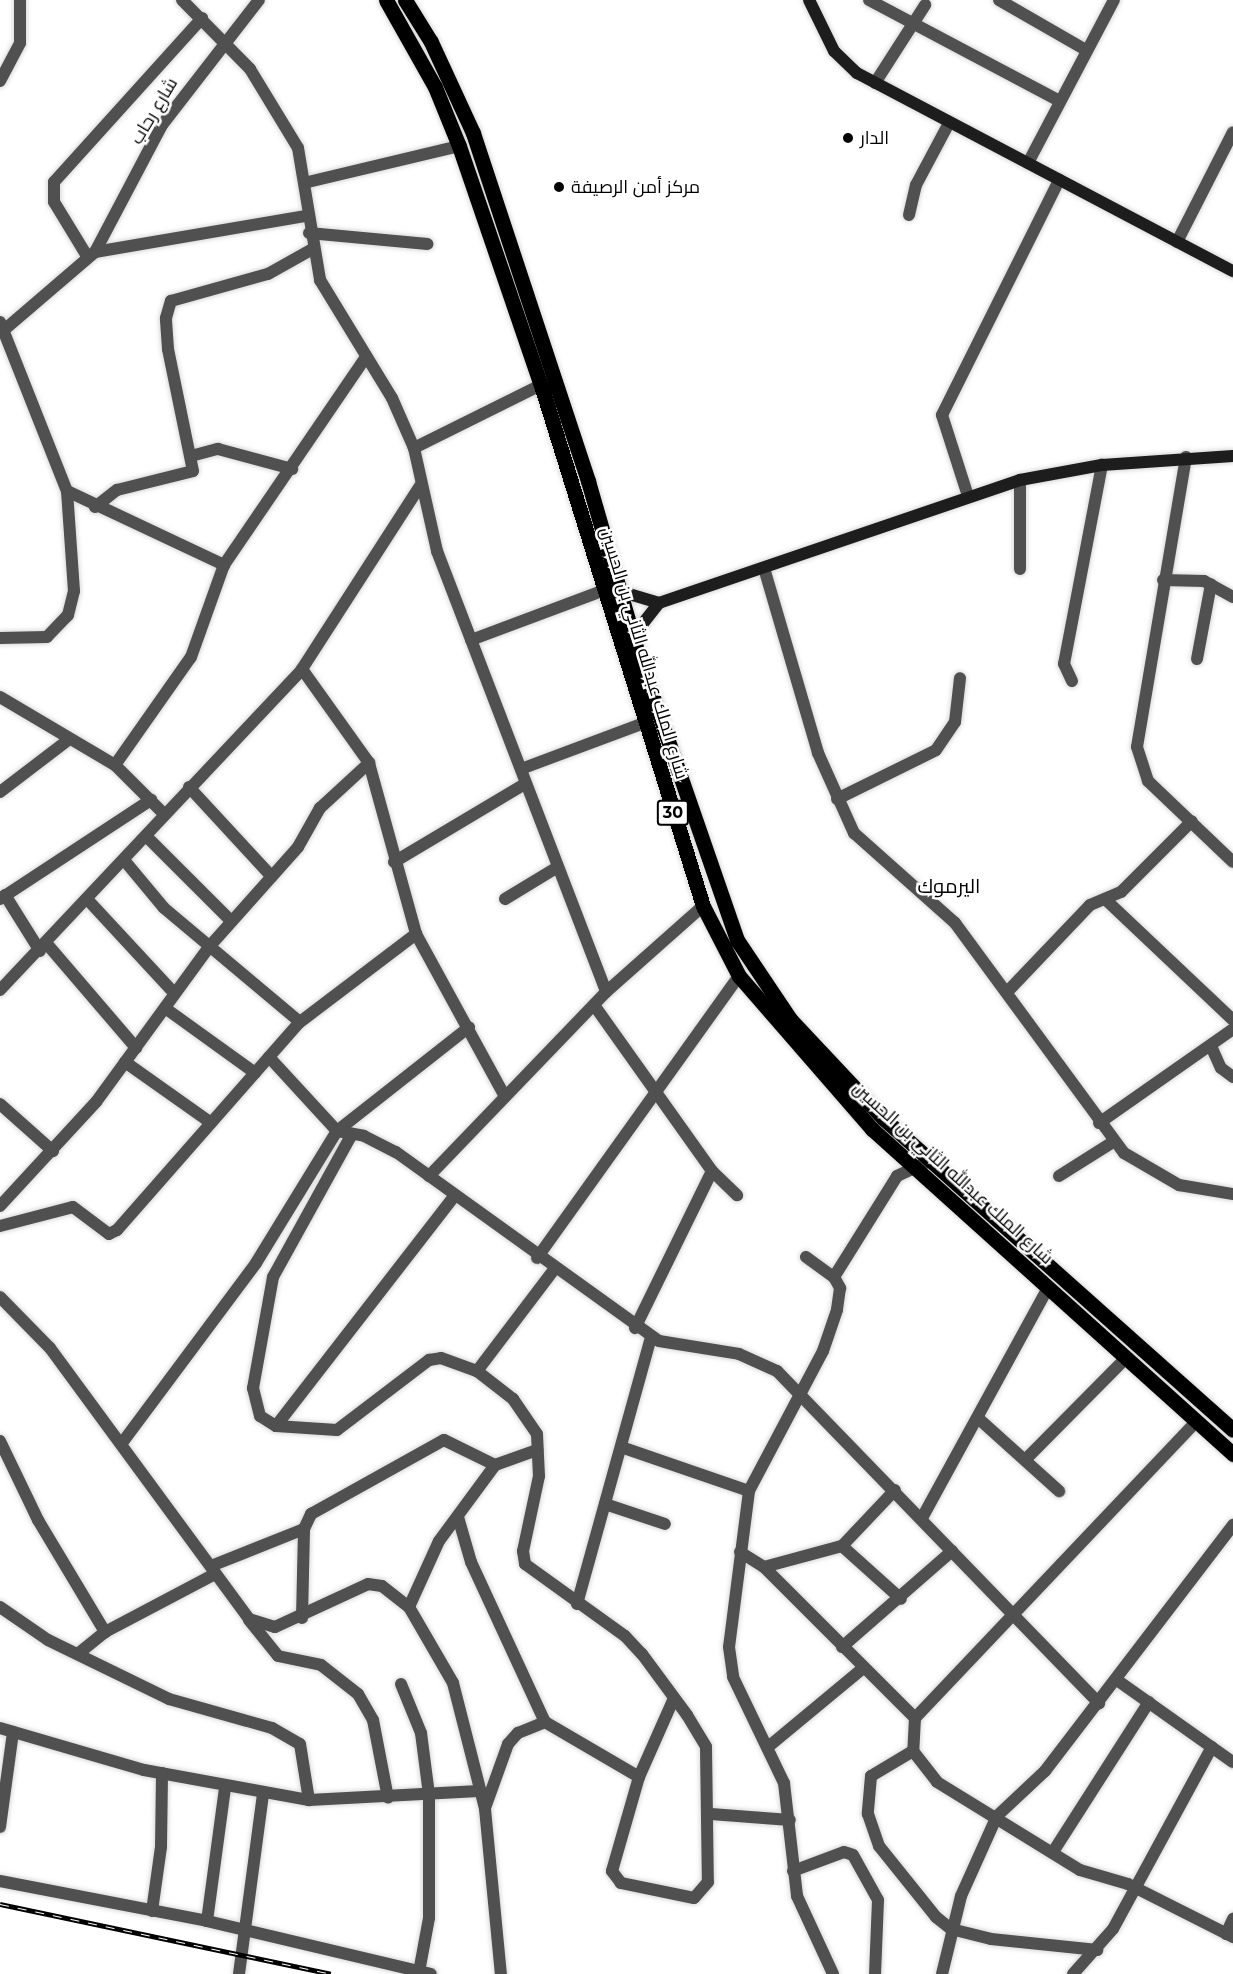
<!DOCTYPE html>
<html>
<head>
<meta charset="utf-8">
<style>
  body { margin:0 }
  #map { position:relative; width:1233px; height:1974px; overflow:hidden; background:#fff; font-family:Montserrat,Cairo,sans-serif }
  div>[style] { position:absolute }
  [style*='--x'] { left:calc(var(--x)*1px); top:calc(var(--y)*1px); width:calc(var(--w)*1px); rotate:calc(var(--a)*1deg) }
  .roads { filter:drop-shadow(0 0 2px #dbdbdb) drop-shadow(0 0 2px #dbdbdb) }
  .street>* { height:12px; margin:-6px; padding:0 6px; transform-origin:6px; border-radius:6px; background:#505050 }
  .secondary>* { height:12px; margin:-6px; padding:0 6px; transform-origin:6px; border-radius:6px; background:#1d1d1d }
  .primary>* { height:15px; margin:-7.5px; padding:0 7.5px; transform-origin:7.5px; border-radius:7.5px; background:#000 }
  .rail>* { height:5px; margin-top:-2.5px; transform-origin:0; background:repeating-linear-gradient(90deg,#fff 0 9px,#000 0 18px); box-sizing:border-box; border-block:2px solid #000 }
  .dots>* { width:16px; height:16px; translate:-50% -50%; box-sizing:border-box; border:3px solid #fff; border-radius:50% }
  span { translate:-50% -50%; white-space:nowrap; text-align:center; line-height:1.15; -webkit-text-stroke:5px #fff; paint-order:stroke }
  .shield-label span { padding:2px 4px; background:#fff; border:2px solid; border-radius:4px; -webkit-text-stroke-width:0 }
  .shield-label { font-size:16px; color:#000; font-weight:700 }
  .street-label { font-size:18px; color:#000 }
  .poi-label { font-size:18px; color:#000 }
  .left { translate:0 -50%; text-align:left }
  .neighbourhood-label { font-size:20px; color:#000 }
</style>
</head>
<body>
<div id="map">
  <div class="roads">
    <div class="street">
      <i style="--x:182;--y:0;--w:97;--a:45.4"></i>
      <i style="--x:250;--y:69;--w:92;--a:58.7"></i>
      <i style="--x:298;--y:148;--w:134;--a:80.5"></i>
      <i style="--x:320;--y:280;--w:138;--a:58.6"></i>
      <i style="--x:392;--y:398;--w:55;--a:66.3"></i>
      <i style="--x:414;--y:448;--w:106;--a:77.4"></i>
      <i style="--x:437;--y:551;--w:472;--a:69"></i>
      <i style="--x:869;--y:0;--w:216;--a:27.9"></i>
      <i style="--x:999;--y:0;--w:100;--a:29.9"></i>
      <i style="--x:0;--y:81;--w:43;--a:-62.2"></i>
      <i style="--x:20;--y:43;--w:43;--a:-90"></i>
      <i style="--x:875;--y:83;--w:93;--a:-57.3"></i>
      <i style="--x:1028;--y:163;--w:184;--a:-62.2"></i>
      <i style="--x:308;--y:182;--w:155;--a:-13.4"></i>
      <i style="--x:909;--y:215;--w:31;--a:-77"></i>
      <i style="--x:916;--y:185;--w:70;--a:-62"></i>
      <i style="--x:309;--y:233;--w:119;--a:5.3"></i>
      <i style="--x:1177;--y:242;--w:123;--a:-63"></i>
      <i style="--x:95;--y:252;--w:144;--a:-62.2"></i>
      <i style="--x:162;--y:125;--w:158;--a:-52.2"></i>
      <i style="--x:87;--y:256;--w:63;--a:-121.4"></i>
      <i style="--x:54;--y:202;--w:20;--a:-90"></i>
      <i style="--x:54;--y:182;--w:221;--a:-47.9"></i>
      <i style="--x:0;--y:322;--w:182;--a:68.4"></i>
      <i style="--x:67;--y:491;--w:100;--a:86"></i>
      <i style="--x:74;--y:591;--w:25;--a:104"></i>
      <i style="--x:68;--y:615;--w:30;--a:134"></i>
      <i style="--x:47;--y:637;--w:47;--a:178.8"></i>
      <i style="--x:4;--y:330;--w:120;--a:-40.6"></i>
      <i style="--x:95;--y:252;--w:214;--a:-9.7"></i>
      <i style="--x:414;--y:448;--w:142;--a:-26.4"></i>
      <i style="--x:191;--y:456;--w:28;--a:-15"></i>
      <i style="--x:218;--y:449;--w:77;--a:15.1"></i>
      <i style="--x:1186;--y:457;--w:294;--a:99.6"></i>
      <i style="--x:1137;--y:747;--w:36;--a:72"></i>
      <i style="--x:1148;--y:781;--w:117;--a:43.6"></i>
      <i style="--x:1020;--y:480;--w:89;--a:90"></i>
      <i style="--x:67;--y:491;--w:174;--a:25.2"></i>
      <i style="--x:968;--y:496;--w:85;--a:-107.8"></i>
      <i style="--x:942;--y:415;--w:263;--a:-63.5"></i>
      <i style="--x:95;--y:507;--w:28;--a:-38"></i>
      <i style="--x:117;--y:490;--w:78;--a:-14"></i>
      <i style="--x:193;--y:471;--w:125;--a:-101.6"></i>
      <i style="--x:168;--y:349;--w:31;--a:-94"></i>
      <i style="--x:166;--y:318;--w:18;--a:-74"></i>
      <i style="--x:171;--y:301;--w:101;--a:-15.6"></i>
      <i style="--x:268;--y:274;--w:49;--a:-29.2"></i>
      <i style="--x:764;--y:568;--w:193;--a:73.7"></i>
      <i style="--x:818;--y:753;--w:88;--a:65.8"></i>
      <i style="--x:854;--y:833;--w:135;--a:41.7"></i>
      <i style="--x:955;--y:923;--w:285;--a:53.7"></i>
      <i style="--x:1124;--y:1153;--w:64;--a:30.2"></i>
      <i style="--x:1179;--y:1185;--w:55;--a:9.5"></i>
      <i style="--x:1163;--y:580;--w:41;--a:1.4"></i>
      <i style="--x:1204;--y:581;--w:33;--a:29"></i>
      <i style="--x:471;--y:640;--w:143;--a:-20.5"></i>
      <i style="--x:1197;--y:659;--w:76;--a:-79.4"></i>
      <i style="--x:302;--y:669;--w:115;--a:54.5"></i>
      <i style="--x:369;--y:763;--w:177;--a:74.6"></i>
      <i style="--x:416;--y:934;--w:183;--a:61.3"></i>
      <i style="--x:1072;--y:681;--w:19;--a:-115"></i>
      <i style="--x:1064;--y:664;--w:203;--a:-79.2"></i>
      <i style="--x:0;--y:697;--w:134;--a:30.6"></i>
      <i style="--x:115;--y:765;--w:69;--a:45"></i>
      <i style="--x:115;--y:765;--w:132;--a:-54.9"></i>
      <i style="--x:191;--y:657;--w:98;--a:-70.3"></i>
      <i style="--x:224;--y:565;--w:252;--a:-55.7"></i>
      <i style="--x:521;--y:769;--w:131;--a:-20.5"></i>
      <i style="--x:189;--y:787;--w:122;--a:47.3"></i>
      <i style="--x:0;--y:792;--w:84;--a:-37.3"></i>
      <i style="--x:837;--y:799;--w:110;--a:-26.3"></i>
      <i style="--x:936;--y:750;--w:34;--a:-56"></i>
      <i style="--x:955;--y:722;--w:44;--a:-83.5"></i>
      <i style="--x:146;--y:836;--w:120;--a:45"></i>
      <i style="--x:124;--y:860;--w:62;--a:50.2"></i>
      <i style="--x:164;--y:908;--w:177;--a:40"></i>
      <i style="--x:394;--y:862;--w:152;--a:-30.8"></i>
      <i style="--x:5;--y:895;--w:66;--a:58"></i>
      <i style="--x:0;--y:899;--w:181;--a:-33.3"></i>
      <i style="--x:87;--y:899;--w:128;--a:47.2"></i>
      <i style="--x:505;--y:899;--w:60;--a:-31.3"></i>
      <i style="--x:1105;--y:899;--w:176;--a:43.4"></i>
      <i style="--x:47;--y:944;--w:137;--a:49.4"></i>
      <i style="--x:0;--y:990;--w:441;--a:-46.7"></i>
      <i style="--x:302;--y:669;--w:218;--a:-57.2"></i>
      <i style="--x:1009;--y:990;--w:117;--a:-46.4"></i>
      <i style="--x:1090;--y:905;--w:34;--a:-23"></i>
      <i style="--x:1121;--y:892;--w:100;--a:-45"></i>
      <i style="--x:594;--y:1005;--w:204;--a:54.6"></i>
      <i style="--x:712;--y:1171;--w:175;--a:116.1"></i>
      <i style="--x:165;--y:1008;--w:111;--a:35.8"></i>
      <i style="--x:1211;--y:1046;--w:24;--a:66"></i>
      <i style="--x:1221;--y:1068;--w:15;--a:37"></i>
      <i style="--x:269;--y:1057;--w:100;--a:47.4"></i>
      <i style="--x:337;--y:1131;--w:168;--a:-38.2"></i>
      <i style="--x:125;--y:1062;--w:105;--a:35.3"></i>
      <i style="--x:0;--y:1104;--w:71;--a:41.6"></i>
      <i style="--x:1099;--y:1123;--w:164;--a:-35"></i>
      <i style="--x:352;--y:1134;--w:163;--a:118.9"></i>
      <i style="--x:273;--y:1277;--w:113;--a:100.2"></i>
      <i style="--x:253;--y:1388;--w:29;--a:76"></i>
      <i style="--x:260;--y:1416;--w:19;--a:32"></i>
      <i style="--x:276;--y:1426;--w:61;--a:3.8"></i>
      <i style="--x:337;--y:1430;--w:116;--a:-37.3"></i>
      <i style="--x:429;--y:1360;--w:12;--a:-9"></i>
      <i style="--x:441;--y:1358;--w:38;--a:20"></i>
      <i style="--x:477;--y:1371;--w:46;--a:37.9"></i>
      <i style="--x:513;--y:1399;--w:42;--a:55.6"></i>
      <i style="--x:537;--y:1434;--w:42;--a:87.3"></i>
      <i style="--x:539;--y:1476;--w:77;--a:102"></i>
      <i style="--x:523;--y:1551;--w:13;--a:81"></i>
      <i style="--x:525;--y:1564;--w:123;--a:35.8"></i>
      <i style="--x:625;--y:1636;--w:25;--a:47"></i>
      <i style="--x:642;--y:1654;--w:76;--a:53.6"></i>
      <i style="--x:687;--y:1715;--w:37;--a:59"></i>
      <i style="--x:706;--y:1747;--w:135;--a:89.2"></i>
      <i style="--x:708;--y:1882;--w:21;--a:131"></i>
      <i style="--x:694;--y:1898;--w:75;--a:-168.4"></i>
      <i style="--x:621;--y:1883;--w:15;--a:-127"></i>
      <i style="--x:612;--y:1871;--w:98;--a:-74"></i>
      <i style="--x:639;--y:1777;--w:86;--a:-66.1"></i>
      <i style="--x:712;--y:1171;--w:35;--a:44"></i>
      <i style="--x:429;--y:1176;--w:255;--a:-46.1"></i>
      <i style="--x:606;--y:992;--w:130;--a:-41.6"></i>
      <i style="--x:1059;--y:1176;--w:64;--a:-32.2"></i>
      <i style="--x:0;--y:1206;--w:142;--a:-47.3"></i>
      <i style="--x:96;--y:1102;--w:192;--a:-53.9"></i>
      <i style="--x:209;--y:947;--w:134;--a:-48.3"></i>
      <i style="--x:298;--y:847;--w:45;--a:-60.6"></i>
      <i style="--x:320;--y:808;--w:67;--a:-42.6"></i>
      <i style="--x:0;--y:1226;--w:75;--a:-14.6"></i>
      <i style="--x:73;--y:1207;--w:45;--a:36.9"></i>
      <i style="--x:109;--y:1234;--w:9;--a:-27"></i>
      <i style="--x:117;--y:1230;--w:277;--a:-48.7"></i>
      <i style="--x:300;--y:1022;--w:146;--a:-37.2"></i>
      <i style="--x:806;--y:1257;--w:34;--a:36"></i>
      <i style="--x:834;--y:1277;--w:13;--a:61"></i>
      <i style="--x:840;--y:1288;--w:22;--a:98"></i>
      <i style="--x:837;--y:1310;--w:43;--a:108.9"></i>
      <i style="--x:823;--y:1351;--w:158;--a:117.9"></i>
      <i style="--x:749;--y:1491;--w:157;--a:97.3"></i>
      <i style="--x:729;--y:1647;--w:30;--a:82"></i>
      <i style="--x:733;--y:1677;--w:118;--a:64.3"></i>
      <i style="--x:784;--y:1783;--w:114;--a:83.4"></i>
      <i style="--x:797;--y:1896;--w:86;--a:65.2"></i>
      <i style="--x:537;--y:1258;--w:347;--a:-54.4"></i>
      <i style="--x:834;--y:1277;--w:119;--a:-58"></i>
      <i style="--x:897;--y:1176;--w:38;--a:-25"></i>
      <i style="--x:0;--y:1297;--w:71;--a:45.6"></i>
      <i style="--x:50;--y:1348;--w:336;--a:53.7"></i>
      <i style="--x:249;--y:1619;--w:27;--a:17"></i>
      <i style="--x:275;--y:1627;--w:102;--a:-24.8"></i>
      <i style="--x:368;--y:1584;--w:14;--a:8"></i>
      <i style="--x:382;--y:1586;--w:34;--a:38"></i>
      <i style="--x:409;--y:1607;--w:88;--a:59.9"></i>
      <i style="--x:453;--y:1683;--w:130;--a:75.7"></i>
      <i style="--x:485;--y:1809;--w:166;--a:84.5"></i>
      <i style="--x:477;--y:1371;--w:126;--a:-52.8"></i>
      <i style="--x:979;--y:1419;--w:108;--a:42"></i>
      <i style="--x:276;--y:1426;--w:292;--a:-52.2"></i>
      <i style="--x:0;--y:1441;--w:88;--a:64.3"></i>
      <i style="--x:38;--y:1520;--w:131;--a:59.1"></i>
      <i style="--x:122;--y:1443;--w:224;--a:-53.3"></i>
      <i style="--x:256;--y:1263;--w:155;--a:-58.5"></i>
      <i style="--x:337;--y:1131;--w:27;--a:10"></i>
      <i style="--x:364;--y:1136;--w:36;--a:27"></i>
      <i style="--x:396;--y:1152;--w:324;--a:35.7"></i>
      <i style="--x:659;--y:1341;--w:81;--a:9.2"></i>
      <i style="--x:739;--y:1354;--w:42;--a:24.1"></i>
      <i style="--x:777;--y:1371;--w:463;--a:45.9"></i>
      <i style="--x:621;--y:1447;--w:135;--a:19"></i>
      <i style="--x:1025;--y:1460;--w:145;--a:-45.3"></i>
      <i style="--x:605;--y:1504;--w:63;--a:18.4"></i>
      <i style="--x:458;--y:1517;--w:47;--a:73.9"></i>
      <i style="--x:471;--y:1562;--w:176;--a:65.2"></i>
      <i style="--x:922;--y:1518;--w:264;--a:-61.3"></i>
      <i style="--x:842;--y:1546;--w:79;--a:41.9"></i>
      <i style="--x:740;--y:1552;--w:28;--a:32"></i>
      <i style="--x:764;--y:1567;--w:214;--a:45"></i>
      <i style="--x:915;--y:1718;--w:33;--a:93"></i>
      <i style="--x:913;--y:1751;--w:39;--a:52"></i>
      <i style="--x:937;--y:1782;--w:168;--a:31.6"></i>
      <i style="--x:1080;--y:1870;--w:50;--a:16.3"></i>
      <i style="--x:1128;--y:1884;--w:118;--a:26.8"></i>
      <i style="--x:211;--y:1566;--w:100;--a:-21.7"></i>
      <i style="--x:764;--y:1567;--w:81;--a:-15.1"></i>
      <i style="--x:842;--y:1546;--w:77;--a:-46.6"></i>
      <i style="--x:577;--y:1604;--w:277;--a:-74.5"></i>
      <i style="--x:0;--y:1607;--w:58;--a:34.5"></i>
      <i style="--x:48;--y:1640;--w:135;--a:26"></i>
      <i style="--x:169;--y:1699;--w:107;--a:15.7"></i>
      <i style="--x:272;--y:1728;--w:32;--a:30"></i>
      <i style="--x:300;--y:1744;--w:57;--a:80.9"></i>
      <i style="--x:409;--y:1607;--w:72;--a:-65.6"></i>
      <i style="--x:439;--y:1541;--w:94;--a:-53.6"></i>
      <i style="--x:495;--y:1465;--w:45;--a:-19.7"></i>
      <i style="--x:302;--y:1618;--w:89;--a:-88.7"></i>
      <i style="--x:304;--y:1529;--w:17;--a:-65"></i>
      <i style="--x:311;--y:1514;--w:152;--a:-29.1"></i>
      <i style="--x:444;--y:1440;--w:57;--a:26.1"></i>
      <i style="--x:249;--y:1620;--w:46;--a:51.1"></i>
      <i style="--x:278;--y:1656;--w:44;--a:11.8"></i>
      <i style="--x:321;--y:1665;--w:47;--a:38.1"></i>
      <i style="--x:358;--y:1694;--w:30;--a:60"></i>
      <i style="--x:373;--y:1720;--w:79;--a:79.1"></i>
      <i style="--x:842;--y:1647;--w:146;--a:-41.1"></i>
      <i style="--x:79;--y:1653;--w:33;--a:-39"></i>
      <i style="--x:105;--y:1632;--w:124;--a:-27.8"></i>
      <i style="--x:1117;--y:1680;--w:142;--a:35.3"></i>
      <i style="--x:401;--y:1684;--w:53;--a:67.8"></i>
      <i style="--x:421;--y:1733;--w:63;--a:82.6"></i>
      <i style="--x:429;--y:1795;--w:123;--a:90"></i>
      <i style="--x:429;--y:1918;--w:55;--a:100.5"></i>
      <i style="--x:915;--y:1718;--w:408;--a:-46.5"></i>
      <i style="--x:0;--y:1728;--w:150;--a:16.3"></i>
      <i style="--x:144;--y:1770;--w:168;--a:10.3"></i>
      <i style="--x:309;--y:1800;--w:170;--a:-3"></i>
      <i style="--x:768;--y:1747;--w:124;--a:-39.7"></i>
      <i style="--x:913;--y:1751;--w:49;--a:149.2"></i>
      <i style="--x:871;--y:1776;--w:38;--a:95"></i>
      <i style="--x:868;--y:1814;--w:34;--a:71"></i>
      <i style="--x:879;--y:1846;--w:91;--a:51.2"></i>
      <i style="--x:936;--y:1917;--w:19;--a:39"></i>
      <i style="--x:951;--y:1929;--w:41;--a:14"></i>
      <i style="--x:991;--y:1939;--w:107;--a:5.9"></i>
      <i style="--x:485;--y:1808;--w:68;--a:-70.2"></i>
      <i style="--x:508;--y:1744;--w:15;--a:-48"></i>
      <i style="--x:518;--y:1733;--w:29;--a:-22"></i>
      <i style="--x:545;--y:1722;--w:109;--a:30.3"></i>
      <i style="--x:711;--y:1814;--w:79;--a:4.3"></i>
      <i style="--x:0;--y:1827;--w:96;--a:-82.2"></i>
      <i style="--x:1053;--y:1852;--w:178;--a:-57.4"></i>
      <i style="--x:793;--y:1871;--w:54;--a:-20.4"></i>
      <i style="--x:844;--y:1852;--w:9;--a:18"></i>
      <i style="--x:853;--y:1855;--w:51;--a:60.9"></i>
      <i style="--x:878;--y:1900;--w:74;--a:92.3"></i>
      <i style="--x:0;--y:1881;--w:211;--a:10.9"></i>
      <i style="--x:207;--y:1921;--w:230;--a:13.3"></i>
      <i style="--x:152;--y:1911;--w:65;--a:-82"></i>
      <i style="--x:161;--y:1847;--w:74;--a:-89.2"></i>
      <i style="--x:207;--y:1921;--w:134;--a:-82.3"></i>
      <i style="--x:1226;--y:1934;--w:17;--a:-65"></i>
      <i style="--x:239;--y:1974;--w:182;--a:-82.4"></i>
      <i style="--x:942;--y:1974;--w:80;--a:-76.3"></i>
      <i style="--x:961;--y:1896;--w:88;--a:-65.8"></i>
      <i style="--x:997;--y:1816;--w:66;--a:-43.2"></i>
      <i style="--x:1045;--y:1771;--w:310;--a:-52.6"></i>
      <i style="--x:1073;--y:1974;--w:60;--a:-48.4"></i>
      <i style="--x:1113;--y:1929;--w:207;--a:-61.5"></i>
    </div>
    <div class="secondary">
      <i style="--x:809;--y:0;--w:57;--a:63.9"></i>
      <i style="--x:834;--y:51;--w:32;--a:44"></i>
      <i style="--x:857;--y:73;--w:425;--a:27.8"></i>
      <i style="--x:619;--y:591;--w:42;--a:16.7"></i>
      <i style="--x:633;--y:636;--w:42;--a:-51.8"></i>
      <i style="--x:659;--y:603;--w:381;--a:-18.8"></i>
      <i style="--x:1020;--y:480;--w:83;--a:-10.4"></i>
      <i style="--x:1102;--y:465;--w:131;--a:-3.9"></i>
    </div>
    <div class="primary">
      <i style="--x:386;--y:0;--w:100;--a:60.6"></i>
      <i style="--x:435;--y:87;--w:64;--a:67.9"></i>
      <i style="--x:459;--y:146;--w:253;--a:71.1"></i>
      <i style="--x:541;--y:385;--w:546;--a:72.73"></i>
      <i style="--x:703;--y:906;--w:79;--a:62.8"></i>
      <i style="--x:739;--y:976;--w:203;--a:49"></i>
      <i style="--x:872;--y:1129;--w:486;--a:42"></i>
      <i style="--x:405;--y:0;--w:49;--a:58.2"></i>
      <i style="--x:431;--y:42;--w:100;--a:65.2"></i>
      <i style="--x:473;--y:133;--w:367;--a:71.7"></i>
      <i style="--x:588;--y:481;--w:180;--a:73.9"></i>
      <i style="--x:638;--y:654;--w:303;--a:70.9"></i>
      <i style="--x:737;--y:940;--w:95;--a:56.1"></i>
      <i style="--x:790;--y:1019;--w:137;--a:46.8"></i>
      <i style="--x:884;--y:1119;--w:467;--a:41.7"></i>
    </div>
  </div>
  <div class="rail">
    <i style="--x:0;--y:1904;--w:338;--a:11.9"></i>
  </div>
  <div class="dots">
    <i style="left:848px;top:138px;background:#000"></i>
    <i style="left:559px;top:187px;background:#000"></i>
  </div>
  <div class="shield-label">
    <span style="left:673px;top:813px">30</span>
  </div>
  <div class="street-label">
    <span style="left:154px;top:111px;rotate:-59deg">شارع رحاب</span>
    <span style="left:644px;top:653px;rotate:73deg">شارع الملك عبدالله الثاني بن الحسين</span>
    <span style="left:953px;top:1173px;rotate:42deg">شارع الملك عبدالله الثاني بن الحسين</span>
  </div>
  <div class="poi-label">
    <span class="left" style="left:860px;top:138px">الدار</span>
    <span class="left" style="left:571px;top:187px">مركز أمن الرصيفة</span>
  </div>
  <div class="neighbourhood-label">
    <span style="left:949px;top:886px">اليرموك</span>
  </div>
</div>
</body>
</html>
